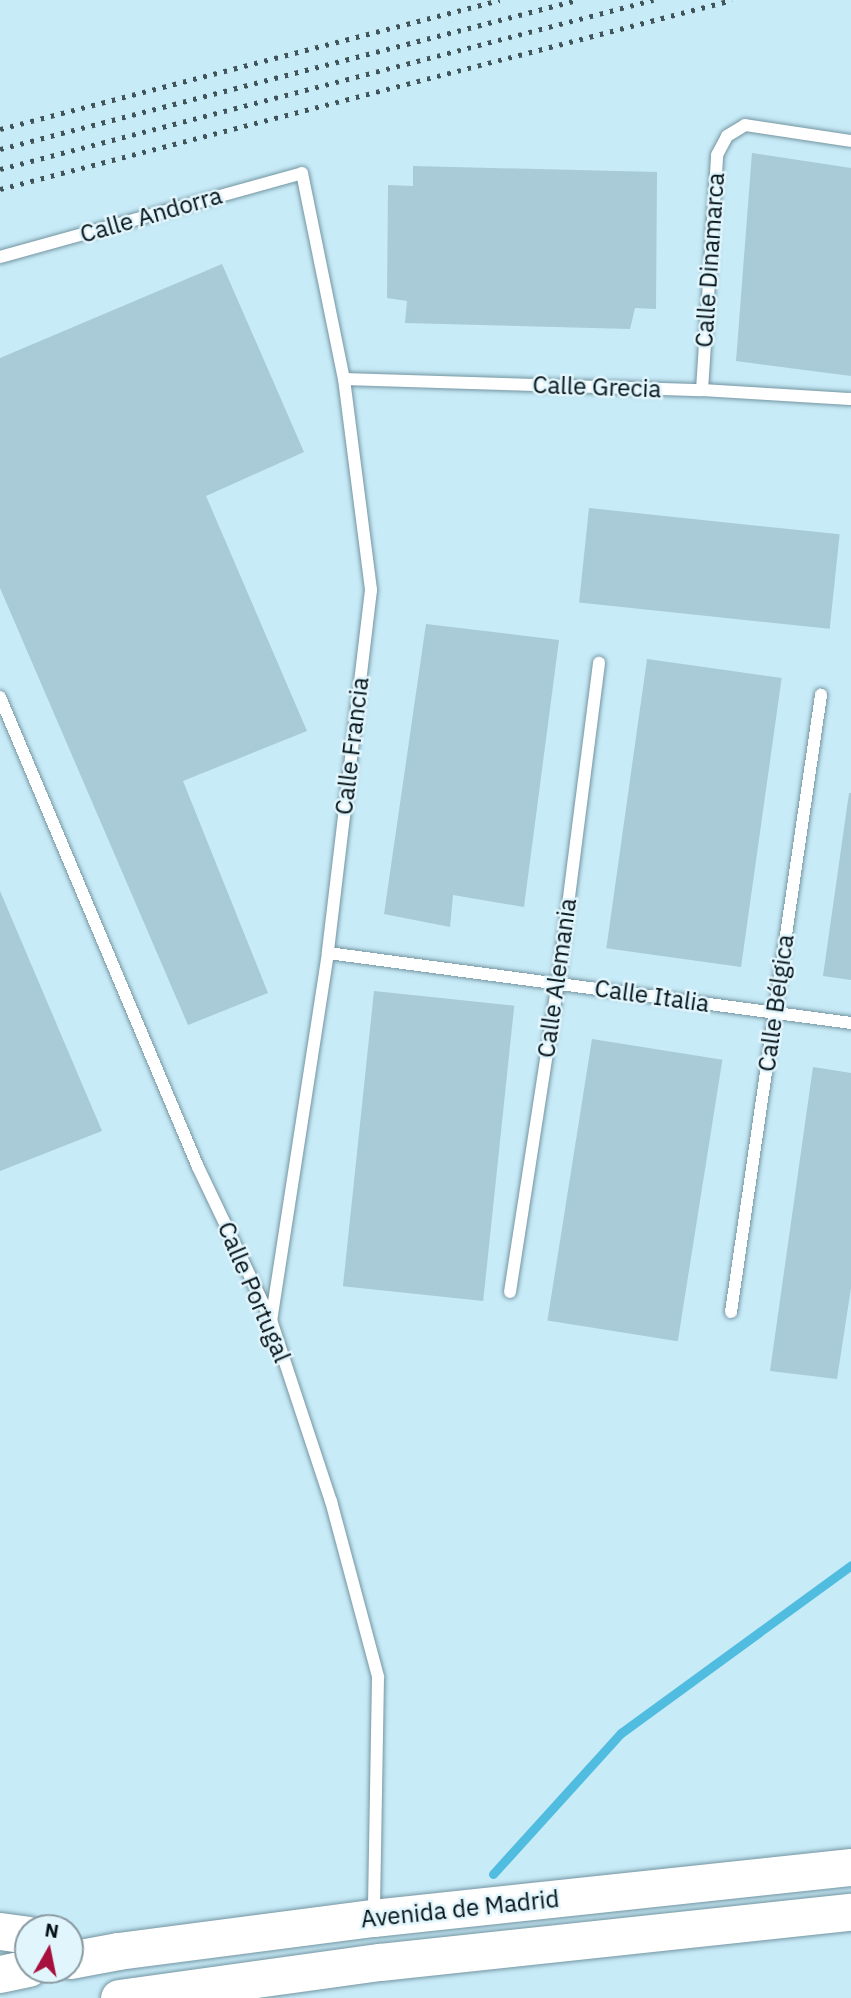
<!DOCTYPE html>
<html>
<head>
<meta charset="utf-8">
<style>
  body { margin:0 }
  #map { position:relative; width:851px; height:1998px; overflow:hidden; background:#c8ebf8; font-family:"IBM Plex Sans",sans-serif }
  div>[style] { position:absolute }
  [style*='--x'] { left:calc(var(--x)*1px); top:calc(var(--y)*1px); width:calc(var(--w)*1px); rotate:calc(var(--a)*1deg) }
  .stream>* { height:9px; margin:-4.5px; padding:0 4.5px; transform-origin:4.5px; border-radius:4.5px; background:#50bcdf }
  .building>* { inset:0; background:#a9cad7; transform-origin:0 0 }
  .roads { filter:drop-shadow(0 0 2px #7495a1) drop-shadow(0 0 2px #7495a1) }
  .service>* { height:12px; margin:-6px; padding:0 6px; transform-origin:6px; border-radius:6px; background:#fff }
  .primary>* { height:37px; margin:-18.5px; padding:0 18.5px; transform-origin:18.5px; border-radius:18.5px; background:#fff }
  .rail>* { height:5px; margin-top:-2.5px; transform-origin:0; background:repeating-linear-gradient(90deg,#41545a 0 3.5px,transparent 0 10.5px) }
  span { translate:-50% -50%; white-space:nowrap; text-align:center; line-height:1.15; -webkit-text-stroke:5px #e1f5fd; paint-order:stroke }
  .street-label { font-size:24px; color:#051115 }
  .north { position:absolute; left:14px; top:1914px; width:70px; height:70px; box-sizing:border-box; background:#e1f5fd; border:2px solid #899aa0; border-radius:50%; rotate:9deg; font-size:19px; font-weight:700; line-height:28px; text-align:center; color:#051115 }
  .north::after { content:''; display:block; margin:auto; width:24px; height:32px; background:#a70f3d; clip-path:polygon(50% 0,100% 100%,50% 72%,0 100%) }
</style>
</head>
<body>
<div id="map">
  <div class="stream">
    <i style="--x:493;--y:1874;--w:190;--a:-47.8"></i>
    <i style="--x:621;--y:1733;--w:285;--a:-36.1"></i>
  </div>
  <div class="building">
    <i style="clip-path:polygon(752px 153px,851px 168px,851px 376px,736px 361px)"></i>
    <i style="clip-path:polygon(413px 166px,657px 172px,656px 309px,635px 308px,630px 329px,405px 323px,407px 301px,387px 298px,388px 185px,413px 186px)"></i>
    <i style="clip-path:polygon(222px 264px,304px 452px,206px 496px,307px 731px,183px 781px,268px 993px,188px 1025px,0 588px,0 358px)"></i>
    <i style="left:589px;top:508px;width:252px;height:95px;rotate:6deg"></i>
    <i style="clip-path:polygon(426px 624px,559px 640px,524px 907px,453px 895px,450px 927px,384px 914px)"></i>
    <i style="left:647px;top:659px;width:136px;height:292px;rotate:8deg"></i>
    <i style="clip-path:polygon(849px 793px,851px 793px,851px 980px,823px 976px)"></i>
    <i style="clip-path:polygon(0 891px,102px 1131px,0 1171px)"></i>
    <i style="left:374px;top:991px;width:141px;height:297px;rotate:6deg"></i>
    <i style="left:592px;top:1039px;width:132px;height:285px;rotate:9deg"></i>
    <i style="clip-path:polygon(813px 1067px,851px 1073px,851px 1288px,837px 1379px,770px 1371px)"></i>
  </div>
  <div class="roads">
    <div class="service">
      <i style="--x:0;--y:257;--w:313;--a:-15.5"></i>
      <i style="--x:302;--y:173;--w:210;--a:78.5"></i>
      <i style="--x:344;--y:379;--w:213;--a:82.7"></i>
      <i style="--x:371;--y:590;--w:366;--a:96.8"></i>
      <i style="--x:328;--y:953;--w:371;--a:98.8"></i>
      <i style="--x:344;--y:379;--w:358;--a:1.8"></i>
      <i style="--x:702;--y:390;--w:149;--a:3.5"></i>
      <i style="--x:702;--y:390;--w:235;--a:-86.3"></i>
      <i style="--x:717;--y:155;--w:21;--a:-62"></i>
      <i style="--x:727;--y:136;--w:21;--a:-31"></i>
      <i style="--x:745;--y:125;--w:107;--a:8.6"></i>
      <i style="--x:0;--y:697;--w:510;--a:67.16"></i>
      <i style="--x:198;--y:1167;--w:170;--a:64.5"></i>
      <i style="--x:271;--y:1320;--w:191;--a:71.7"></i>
      <i style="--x:331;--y:1501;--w:182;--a:75"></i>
      <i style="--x:378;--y:1677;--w:237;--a:91"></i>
      <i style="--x:328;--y:953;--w:528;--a:7.62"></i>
      <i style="--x:510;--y:1292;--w:313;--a:-81.2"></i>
      <i style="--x:558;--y:983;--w:323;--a:-82.7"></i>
      <i style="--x:731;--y:1312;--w:624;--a:-81.7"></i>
    </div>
    <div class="primary">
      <i style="--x:0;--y:1931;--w:28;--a:8"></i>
      <i style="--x:70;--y:1960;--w:49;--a:-10.6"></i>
      <i style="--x:118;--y:1951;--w:257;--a:-7.4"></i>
      <i style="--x:373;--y:1918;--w:481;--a:-6.1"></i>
      <i style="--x:0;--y:1974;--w:29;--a:-12"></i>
      <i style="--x:119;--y:1998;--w:263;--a:-7.9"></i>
      <i style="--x:380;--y:1962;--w:474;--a:-6.1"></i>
    </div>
  </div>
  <div class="rail">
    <i style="--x:0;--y:129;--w:516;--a:-14.47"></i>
    <i style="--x:0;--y:149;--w:596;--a:-14.48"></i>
    <i style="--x:0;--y:169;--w:675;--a:-14.51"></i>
    <i style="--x:0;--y:189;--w:756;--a:-14.48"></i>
  </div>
  <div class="street-label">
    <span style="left:151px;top:215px;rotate:-16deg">Calle Andorra</span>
    <span style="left:710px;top:260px;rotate:-86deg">Calle Dinamarca</span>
    <span style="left:597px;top:387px;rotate:2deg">Calle Grecia</span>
    <span style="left:352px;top:746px;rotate:-83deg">Calle Francia</span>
    <span style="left:557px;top:978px;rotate:-82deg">Calle Alemania</span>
    <span style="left:652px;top:996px;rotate:8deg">Calle Italia</span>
    <span style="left:776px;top:1003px;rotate:-82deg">Calle Bélgica</span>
    <span style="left:254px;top:1292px;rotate:67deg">Calle Portugal</span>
    <span style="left:460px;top:1909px;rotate:-6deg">Avenida de Madrid</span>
  </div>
  <div class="north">N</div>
</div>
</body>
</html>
